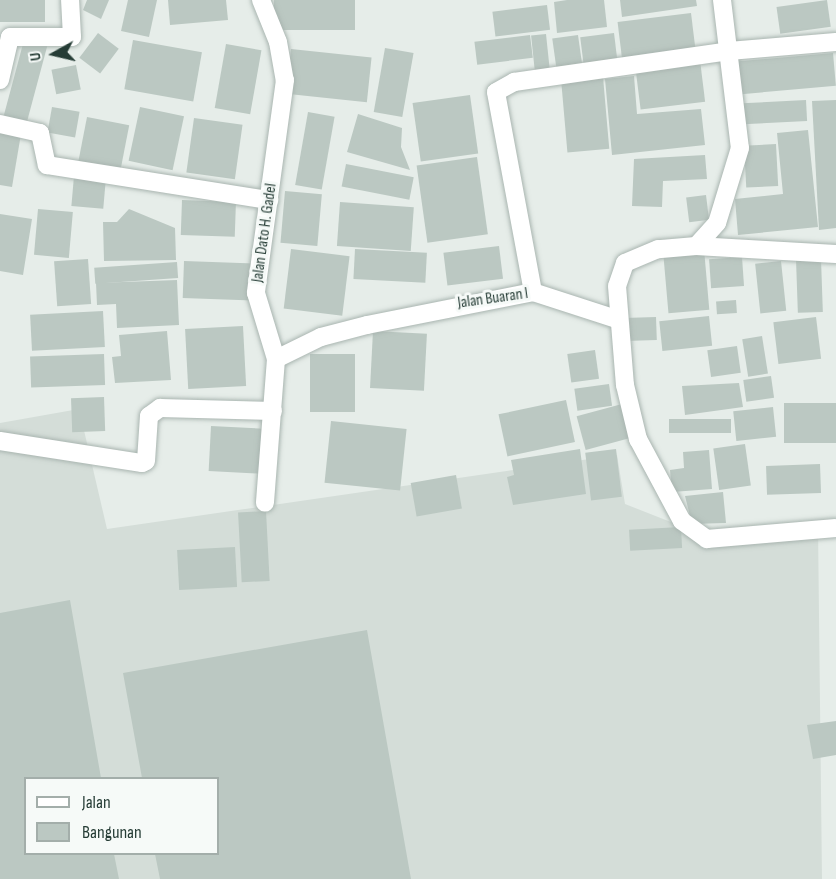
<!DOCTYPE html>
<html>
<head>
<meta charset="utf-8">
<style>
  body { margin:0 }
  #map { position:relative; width:836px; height:879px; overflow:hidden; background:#e6ede9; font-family:"Sofia Sans Condensed",sans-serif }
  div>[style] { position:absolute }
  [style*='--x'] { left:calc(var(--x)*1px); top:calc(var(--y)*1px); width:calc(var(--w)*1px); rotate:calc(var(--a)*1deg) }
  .built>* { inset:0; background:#d4ddd8 }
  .building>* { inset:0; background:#bbc8c2; transform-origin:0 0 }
  .roads { filter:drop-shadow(0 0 2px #a9b5b0) drop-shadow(0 0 2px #a9b5b0) }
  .street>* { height:18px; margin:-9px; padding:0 9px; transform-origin:9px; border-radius:9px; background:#fff }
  span { translate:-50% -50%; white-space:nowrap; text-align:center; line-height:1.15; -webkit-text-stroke:6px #f6faf8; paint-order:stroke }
  .street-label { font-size:16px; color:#263d36 }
  .legend { position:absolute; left:24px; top:777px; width:195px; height:78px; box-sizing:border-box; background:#f6faf8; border:2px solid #a3aeaa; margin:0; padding:8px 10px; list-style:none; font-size:18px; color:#263d36 }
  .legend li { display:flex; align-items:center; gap:12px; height:30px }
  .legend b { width:30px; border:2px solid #a3aeaa }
  .north { position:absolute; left:24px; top:24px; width:60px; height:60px; -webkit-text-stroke:4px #f6faf8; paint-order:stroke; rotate:262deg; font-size:16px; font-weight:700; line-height:24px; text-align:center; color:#263d36 }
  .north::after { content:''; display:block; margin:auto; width:21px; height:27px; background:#263d36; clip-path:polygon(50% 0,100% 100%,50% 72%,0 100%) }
</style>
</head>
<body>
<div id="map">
  <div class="built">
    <i style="clip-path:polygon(evenodd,79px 409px,107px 529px,617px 455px,625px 504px,714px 539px,818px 527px,822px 879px,0 879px,0 423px,79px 409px,26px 778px,218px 778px,218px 854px,26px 854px,26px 778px)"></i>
  </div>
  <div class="building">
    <i style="left:0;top:0;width:45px;height:22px"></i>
    <i style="clip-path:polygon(87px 0,109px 0,101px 19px,83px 10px)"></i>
    <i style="clip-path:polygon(128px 0,157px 0,149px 37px,121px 31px)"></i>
    <i style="clip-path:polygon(168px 0,226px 0,228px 20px,170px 25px)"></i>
    <i style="left:274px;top:0;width:81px;height:30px"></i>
    <i style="clip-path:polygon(567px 0,604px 0,607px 27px,557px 33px,554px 2px)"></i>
    <i style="clip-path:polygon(620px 0,696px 0,697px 6px,622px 17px)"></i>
    <i style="left:827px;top:0;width:27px;height:51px;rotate:82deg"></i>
    <i style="left:547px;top:5px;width:25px;height:55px;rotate:83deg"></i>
    <i style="left:691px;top:13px;width:41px;height:74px;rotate:83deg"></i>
    <i style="left:98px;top:33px;width:26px;height:31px;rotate:37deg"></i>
    <i style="left:614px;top:33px;width:32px;height:34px;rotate:83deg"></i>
    <i style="left:546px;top:34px;width:36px;height:15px;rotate:84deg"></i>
    <i style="left:530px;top:35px;width:23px;height:56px;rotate:83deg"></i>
    <i style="left:578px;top:35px;width:30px;height:26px;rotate:82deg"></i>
    <i style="left:24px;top:40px;width:24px;height:83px;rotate:15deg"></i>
    <i style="left:133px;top:40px;width:70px;height:50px;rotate:10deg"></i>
    <i style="left:226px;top:44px;width:36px;height:65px;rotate:10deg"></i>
    <i style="left:385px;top:48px;width:29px;height:65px;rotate:10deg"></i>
    <i style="left:291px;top:49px;width:81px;height:45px;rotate:6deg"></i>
    <i style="left:833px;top:53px;width:33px;height:95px;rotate:85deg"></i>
    <i style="left:700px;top:60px;width:42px;height:65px;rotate:83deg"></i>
    <i style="left:76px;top:65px;width:25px;height:25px;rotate:79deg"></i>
    <i style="clip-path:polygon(634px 76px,637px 114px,701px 109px,705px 145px,612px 155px,605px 79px)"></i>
    <i style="left:603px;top:77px;width:72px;height:42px;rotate:85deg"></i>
    <i style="left:470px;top:95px;width:59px;height:58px;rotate:82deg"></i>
    <i style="left:806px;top:100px;width:21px;height:64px;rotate:87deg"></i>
    <i style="clip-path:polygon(836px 100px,836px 228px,819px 230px,812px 101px)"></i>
    <i style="left:52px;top:107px;width:28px;height:26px;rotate:10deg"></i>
    <i style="left:140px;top:107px;width:45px;height:55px;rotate:12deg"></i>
    <i style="left:308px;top:112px;width:27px;height:74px;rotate:10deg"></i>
    <i style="clip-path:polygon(358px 114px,402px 128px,401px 147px,410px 170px,347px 152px)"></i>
    <i style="left:87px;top:117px;width:43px;height:51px;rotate:11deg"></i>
    <i style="left:194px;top:118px;width:49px;height:55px;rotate:8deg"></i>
    <i style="clip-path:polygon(0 130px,21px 134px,12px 187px,0 185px)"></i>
    <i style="clip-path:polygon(808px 130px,818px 227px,738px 235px,735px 199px,783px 194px,777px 133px)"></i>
    <i style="left:776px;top:144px;width:42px;height:32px;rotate:87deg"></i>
    <i style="clip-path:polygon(705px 155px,707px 179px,663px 181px,662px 207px,632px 206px,634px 159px)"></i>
    <i style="left:477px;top:157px;width:78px;height:61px;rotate:82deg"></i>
    <i style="left:346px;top:164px;width:69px;height:23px;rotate:11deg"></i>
    <i style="left:74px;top:176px;width:32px;height:30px;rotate:5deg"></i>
    <i style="left:285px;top:191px;width:37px;height:52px;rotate:5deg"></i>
    <i style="left:706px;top:195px;width:25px;height:20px;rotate:83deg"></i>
    <i style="left:182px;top:200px;width:54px;height:35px;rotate:2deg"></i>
    <i style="left:340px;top:202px;width:74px;height:44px;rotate:4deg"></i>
    <i style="left:38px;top:209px;width:35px;height:46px;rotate:5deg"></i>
    <i style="clip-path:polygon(129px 209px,175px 228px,176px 260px,104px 261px,103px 222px,117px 222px)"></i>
    <i style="clip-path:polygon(0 214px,32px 219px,23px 275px,0 271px)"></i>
    <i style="left:499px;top:246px;width:33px;height:56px;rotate:83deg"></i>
    <i style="left:291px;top:249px;width:59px;height:60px;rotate:7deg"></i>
    <i style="left:355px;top:249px;width:72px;height:30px;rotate:3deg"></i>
    <i style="left:704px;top:249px;width:61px;height:41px;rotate:85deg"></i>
    <i style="left:742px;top:257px;width:29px;height:33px;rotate:86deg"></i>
    <i style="left:88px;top:259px;width:45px;height:34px;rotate:86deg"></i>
    <i style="left:821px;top:259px;width:53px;height:25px;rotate:88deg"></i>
    <i style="left:184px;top:261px;width:70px;height:37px;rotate:2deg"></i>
    <i style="left:781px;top:261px;width:50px;height:26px;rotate:84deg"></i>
    <i style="left:177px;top:262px;width:16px;height:83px;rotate:86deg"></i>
    <i style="clip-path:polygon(177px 280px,179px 325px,117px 328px,116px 304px,97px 305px,96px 283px)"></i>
    <i style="left:736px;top:300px;width:13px;height:20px;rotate:86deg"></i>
    <i style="left:103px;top:311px;width:36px;height:73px;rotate:87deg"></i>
    <i style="left:709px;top:316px;width:30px;height:50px;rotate:84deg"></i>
    <i style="left:656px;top:317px;width:23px;height:32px;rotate:88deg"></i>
    <i style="left:816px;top:317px;width:42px;height:43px;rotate:83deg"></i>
    <i style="left:243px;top:326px;width:60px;height:58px;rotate:87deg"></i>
    <i style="clip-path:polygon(167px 331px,171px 380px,115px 383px,112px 357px,121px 356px,119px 335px)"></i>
    <i style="left:373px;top:331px;width:54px;height:57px;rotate:3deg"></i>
    <i style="left:762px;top:336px;width:38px;height:20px;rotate:81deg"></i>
    <i style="left:737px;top:346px;width:27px;height:30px;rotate:82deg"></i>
    <i style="left:595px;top:350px;width:29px;height:28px;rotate:82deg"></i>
    <i style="left:104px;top:354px;width:31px;height:74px;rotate:88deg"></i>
    <i style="left:310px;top:354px;width:45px;height:58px"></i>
    <i style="left:771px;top:376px;width:22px;height:28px;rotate:82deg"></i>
    <i style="clip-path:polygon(739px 383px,743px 407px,685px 415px,682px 386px)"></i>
    <i style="left:609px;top:384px;width:22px;height:35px;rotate:82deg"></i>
    <i style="left:104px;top:397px;width:34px;height:33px;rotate:88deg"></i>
    <i style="left:566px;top:400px;width:43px;height:69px;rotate:78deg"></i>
    <i style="left:836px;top:403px;width:40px;height:52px;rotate:90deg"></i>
    <i style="left:622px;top:404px;width:35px;height:47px;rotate:75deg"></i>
    <i style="left:773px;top:407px;width:30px;height:40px;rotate:84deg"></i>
    <i style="left:731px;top:419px;width:14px;height:62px;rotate:90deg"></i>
    <i style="left:331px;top:421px;width:76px;height:62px;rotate:6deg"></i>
    <i style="left:211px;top:426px;width:52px;height:45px;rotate:3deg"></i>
    <i style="left:745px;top:444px;width:42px;height:32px;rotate:82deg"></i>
    <i style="clip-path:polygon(580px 449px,586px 494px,513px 505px,507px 477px,514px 475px,511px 460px)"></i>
    <i style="left:616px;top:449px;width:48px;height:31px;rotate:83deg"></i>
    <i style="clip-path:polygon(709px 450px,712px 489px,672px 492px,670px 470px,684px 468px,683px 452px)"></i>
    <i style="left:820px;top:464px;width:29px;height:54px;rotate:88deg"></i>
    <i style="left:456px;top:475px;width:34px;height:46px;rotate:80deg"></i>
    <i style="clip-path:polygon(723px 492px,726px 523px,692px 524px,685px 496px)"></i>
    <i style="left:266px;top:511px;width:70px;height:28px;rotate:87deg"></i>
    <i style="left:681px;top:527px;width:21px;height:52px;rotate:87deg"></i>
    <i style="left:235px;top:547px;width:40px;height:58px;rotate:87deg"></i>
    <i style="clip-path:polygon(70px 600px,101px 778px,26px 778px,26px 854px,114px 854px,119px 879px,0 879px,0 613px)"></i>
    <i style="clip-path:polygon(367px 630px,411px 879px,160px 879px,155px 854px,218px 854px,218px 778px,142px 778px,123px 673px)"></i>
    <i style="clip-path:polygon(836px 721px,836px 755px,813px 759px,807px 725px)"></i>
  </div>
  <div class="roads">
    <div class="street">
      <i style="--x:261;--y:0;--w:45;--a:68"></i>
      <i style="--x:278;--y:42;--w:39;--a:80"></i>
      <i style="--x:285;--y:80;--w:215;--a:97.8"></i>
      <i style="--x:256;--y:293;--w:69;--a:73.1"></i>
      <i style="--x:276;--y:359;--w:144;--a:94.4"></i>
      <i style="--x:722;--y:0;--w:149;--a:83.1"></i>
      <i style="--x:740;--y:148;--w:78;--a:107"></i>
      <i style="--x:717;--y:223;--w:31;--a:132"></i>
      <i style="--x:696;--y:246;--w:140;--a:3.3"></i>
      <i style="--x:0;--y:80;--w:44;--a:-76.9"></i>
      <i style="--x:10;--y:37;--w:62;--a:0"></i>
      <i style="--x:72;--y:37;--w:37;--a:-93"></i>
      <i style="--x:0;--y:124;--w:41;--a:12.7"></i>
      <i style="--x:40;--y:133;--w:33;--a:78"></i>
      <i style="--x:47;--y:165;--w:225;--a:9"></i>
      <i style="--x:696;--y:246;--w:38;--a:175"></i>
      <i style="--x:658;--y:249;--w:36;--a:157"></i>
      <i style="--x:625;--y:263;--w:24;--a:109"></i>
      <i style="--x:617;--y:286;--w:99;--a:85.4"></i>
      <i style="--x:625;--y:385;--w:56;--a:76.5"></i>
      <i style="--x:638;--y:439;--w:93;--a:61.8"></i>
      <i style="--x:682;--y:521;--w:31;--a:36"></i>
      <i style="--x:707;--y:539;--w:129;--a:-4.9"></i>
      <i style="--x:533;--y:292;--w:203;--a:-100.5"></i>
      <i style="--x:496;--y:92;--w:21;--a:-29"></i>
      <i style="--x:514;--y:82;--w:217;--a:-8.2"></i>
      <i style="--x:729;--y:51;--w:107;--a:-4.8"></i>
      <i style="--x:276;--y:359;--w:50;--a:-26.1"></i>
      <i style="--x:321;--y:337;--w:48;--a:-14.6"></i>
      <i style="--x:367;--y:325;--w:169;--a:-11.2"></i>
      <i style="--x:533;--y:292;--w:90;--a:18"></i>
      <i style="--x:0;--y:441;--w:144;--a:8.8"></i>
      <i style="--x:142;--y:463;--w:4;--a:-27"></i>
      <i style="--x:146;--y:461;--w:45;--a:-86.2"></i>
      <i style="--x:149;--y:416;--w:14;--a:-36"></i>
      <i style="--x:160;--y:408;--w:113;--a:1.5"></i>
    </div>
  </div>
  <div class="street-label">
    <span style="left:265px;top:233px;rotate:-82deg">Jalan Dato H. Gadel</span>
    <span style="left:493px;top:299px;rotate:-8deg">Jalan Buaran I</span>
  </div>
  <ul class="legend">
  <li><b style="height:8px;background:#fff"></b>Jalan</li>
  <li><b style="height:16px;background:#bbc8c2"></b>Bangunan</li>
  </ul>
  <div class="north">U</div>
</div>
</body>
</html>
